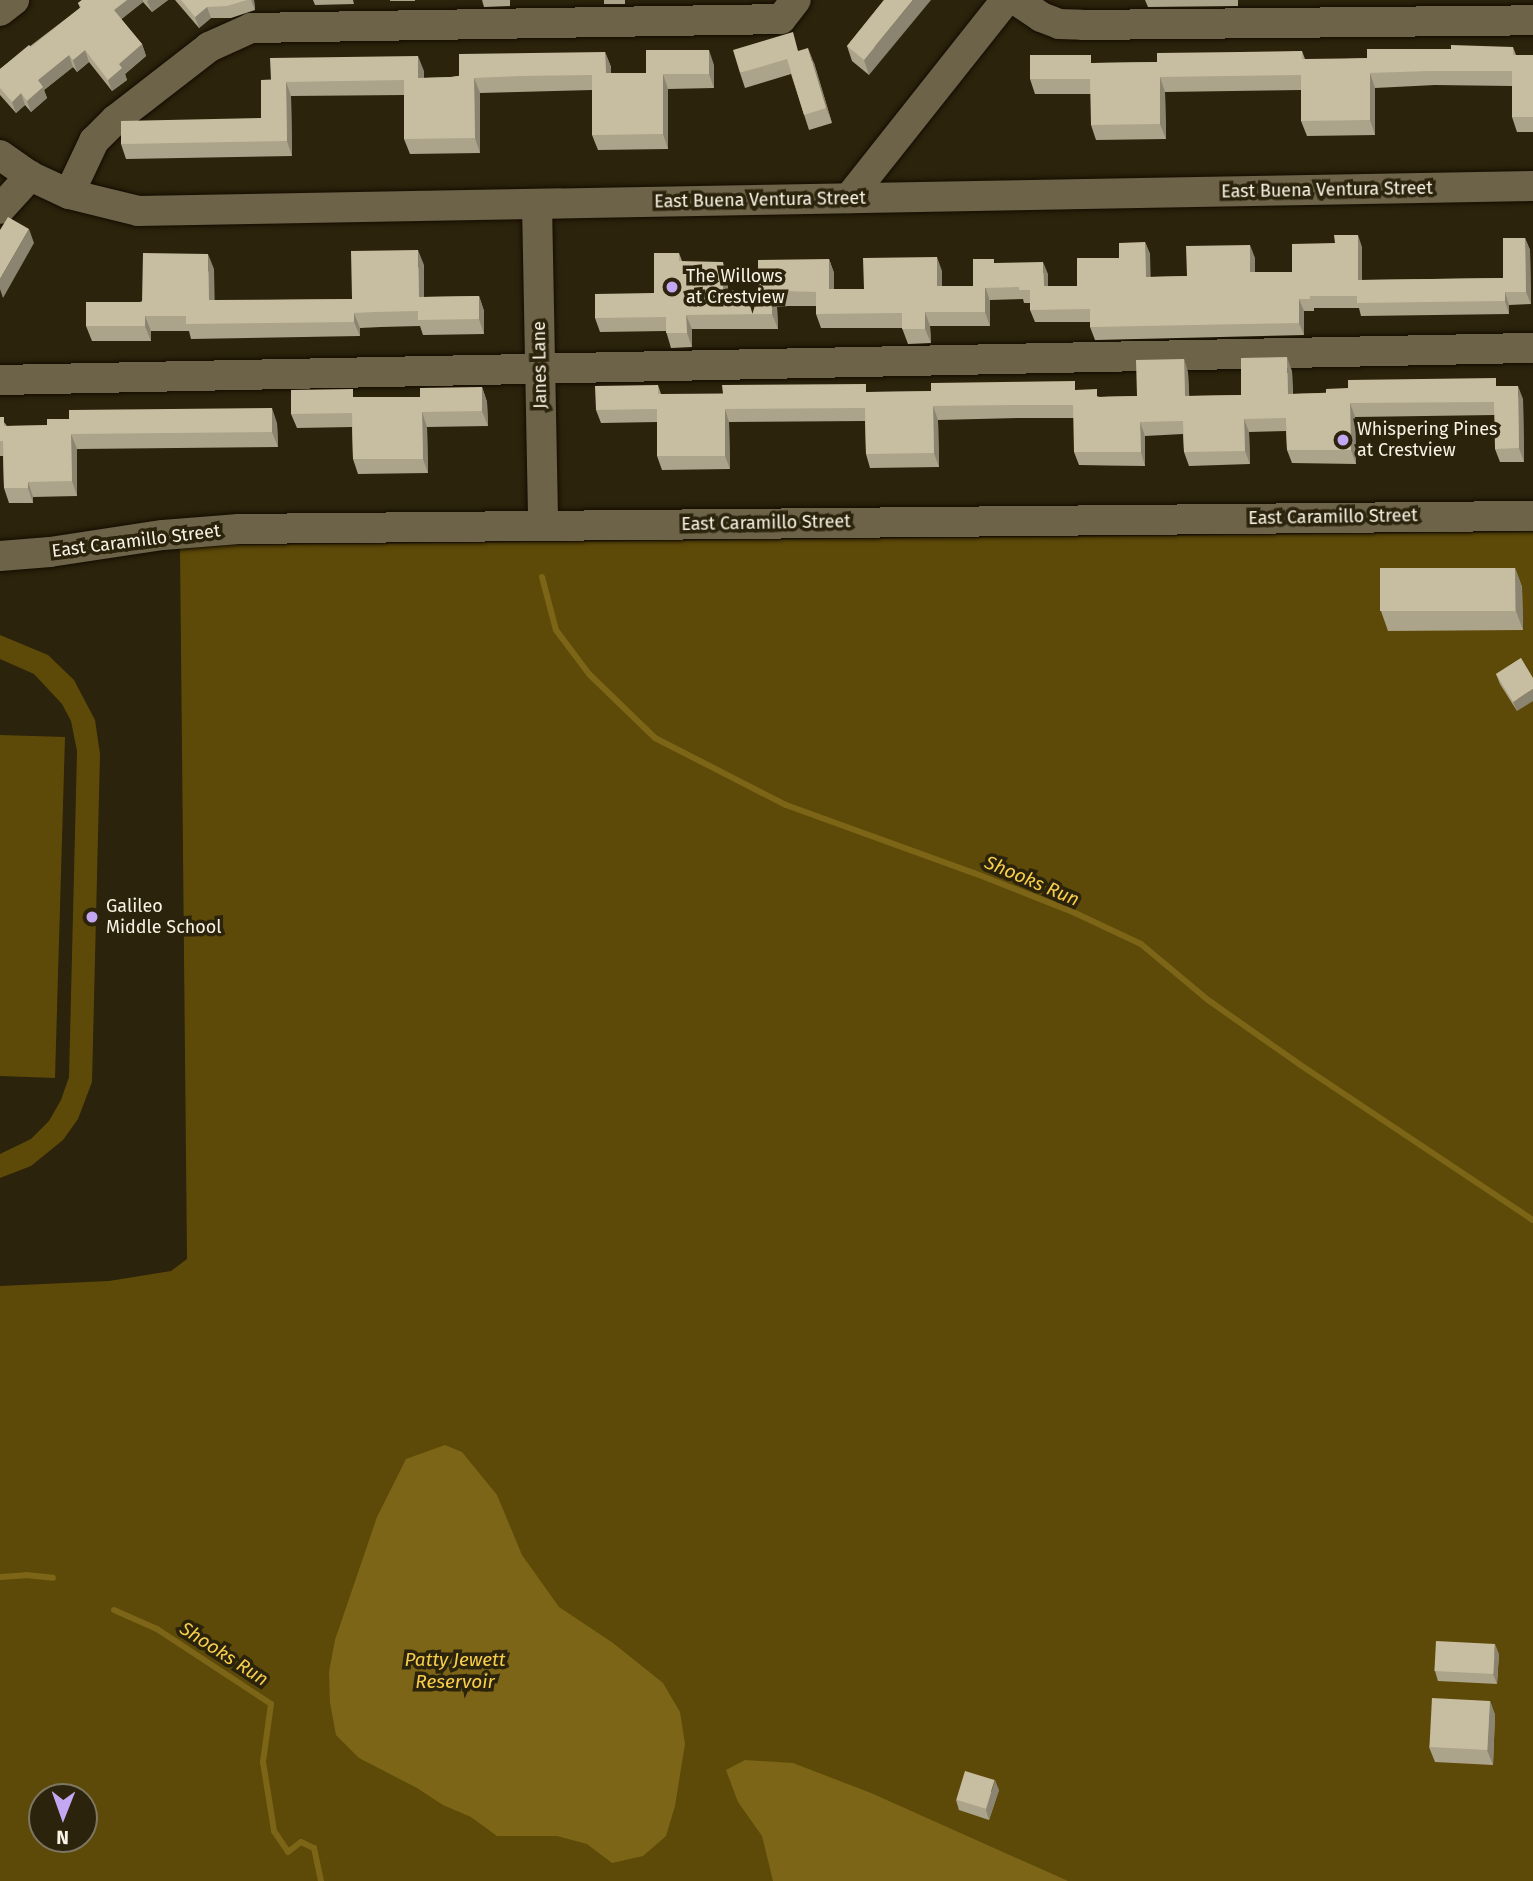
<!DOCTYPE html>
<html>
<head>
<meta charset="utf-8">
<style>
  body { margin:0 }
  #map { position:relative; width:1533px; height:1881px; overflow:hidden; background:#2b230b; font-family:"Fira Sans",sans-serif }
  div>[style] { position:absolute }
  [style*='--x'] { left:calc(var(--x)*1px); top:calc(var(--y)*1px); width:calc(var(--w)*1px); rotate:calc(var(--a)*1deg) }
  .green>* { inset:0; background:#5d4a08 }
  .water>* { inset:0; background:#7d6517 }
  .stream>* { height:6px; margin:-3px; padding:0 3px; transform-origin:3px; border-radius:3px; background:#7d6517 }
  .roads { filter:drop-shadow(0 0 2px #140c00) drop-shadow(0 0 2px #140c00) }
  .minor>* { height:30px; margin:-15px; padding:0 15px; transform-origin:15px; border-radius:15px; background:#6c6349 }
  .wall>* { inset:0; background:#aba38a; transform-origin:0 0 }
  .shaded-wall>* { inset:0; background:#8b8470 }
  .building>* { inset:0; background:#c7bda0; transform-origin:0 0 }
  .dots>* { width:19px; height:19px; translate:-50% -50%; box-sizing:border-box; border:4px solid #2b230b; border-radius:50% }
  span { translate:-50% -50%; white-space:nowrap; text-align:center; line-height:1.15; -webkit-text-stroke:7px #2b230b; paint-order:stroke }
  .street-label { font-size:18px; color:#f9f3e5 }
  .poi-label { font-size:18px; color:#f9f3e5 }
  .left { translate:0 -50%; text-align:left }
  .water-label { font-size:19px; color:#f8cf4c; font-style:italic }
  .north { position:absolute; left:28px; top:1783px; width:70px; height:70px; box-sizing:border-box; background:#2b230b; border:2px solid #7d7662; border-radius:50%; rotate:181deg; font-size:19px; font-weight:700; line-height:28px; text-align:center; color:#f9f3e5 }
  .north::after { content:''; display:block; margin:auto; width:24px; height:32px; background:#c3a7f2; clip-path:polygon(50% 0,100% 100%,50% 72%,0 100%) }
</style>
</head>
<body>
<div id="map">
  <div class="green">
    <i style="clip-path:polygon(evenodd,1533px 532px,1533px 1881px,0 1881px,0 1286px,109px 1281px,171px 1271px,187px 1259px,180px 548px,225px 545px,1533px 532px,42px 1797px,84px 1797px,84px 1839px,42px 1839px,42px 1797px)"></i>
    <i style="clip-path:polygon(0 635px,48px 655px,74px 680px,95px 720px,100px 754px,92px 1082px,78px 1119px,63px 1140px,31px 1166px,0 1178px,0 1154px,31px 1139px,49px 1121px,61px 1100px,69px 1077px,77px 751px,71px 721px,62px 704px,34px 674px,0 659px)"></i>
    <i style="clip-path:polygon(0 735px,65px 737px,55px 1078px,0 1076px)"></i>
  </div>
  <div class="water">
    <i style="clip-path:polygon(445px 1445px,462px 1452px,497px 1495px,522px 1555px,559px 1607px,613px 1643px,663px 1683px,680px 1712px,685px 1744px,675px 1806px,666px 1836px,643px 1856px,612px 1863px,587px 1844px,557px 1836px,497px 1836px,471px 1817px,443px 1805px,417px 1788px,359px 1758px,336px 1735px,330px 1703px,329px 1672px,335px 1640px,377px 1517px,406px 1459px)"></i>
    <i style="clip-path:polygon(745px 1760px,793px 1763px,871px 1793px,1068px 1881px,773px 1881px,762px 1836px,738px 1802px,726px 1770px)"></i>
  </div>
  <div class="stream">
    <i style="--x:542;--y:577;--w:55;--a:75.2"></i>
    <i style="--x:556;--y:630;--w:55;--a:53.1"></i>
    <i style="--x:589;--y:674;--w:92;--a:44.1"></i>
    <i style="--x:655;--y:738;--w:147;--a:27.1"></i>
    <i style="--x:786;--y:805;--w:200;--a:19.9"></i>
    <i style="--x:974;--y:873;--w:106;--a:21.5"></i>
    <i style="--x:1073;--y:912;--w:75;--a:25.2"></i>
    <i style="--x:1141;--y:944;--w:87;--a:39.9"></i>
    <i style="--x:1208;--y:1000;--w:111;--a:35.1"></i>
    <i style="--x:1299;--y:1064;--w:281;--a:33.7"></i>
    <i style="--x:0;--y:1577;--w:26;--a:-4"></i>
    <i style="--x:26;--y:1575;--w:27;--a:6"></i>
    <i style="--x:114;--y:1610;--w:47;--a:23.8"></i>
    <i style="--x:157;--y:1629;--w:136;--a:33.3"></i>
    <i style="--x:271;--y:1704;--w:59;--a:97.9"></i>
    <i style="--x:263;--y:1762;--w:70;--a:80.9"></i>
    <i style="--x:274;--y:1831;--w:25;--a:56"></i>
    <i style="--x:288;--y:1852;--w:16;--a:-38"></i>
    <i style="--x:301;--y:1842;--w:14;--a:25"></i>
    <i style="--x:314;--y:1848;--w:34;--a:78"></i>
  </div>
  <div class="roads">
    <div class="minor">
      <i style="--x:1016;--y:0;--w:30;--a:34"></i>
      <i style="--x:1041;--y:17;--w:19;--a:21"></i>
      <i style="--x:1059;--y:24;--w:23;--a:2"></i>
      <i style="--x:1082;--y:25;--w:451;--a:-0.6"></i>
      <i style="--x:0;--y:11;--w:18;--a:-38"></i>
      <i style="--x:0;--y:155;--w:37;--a:35"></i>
      <i style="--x:30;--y:176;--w:43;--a:24.8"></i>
      <i style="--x:69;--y:194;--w:71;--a:13.8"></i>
      <i style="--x:138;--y:211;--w:1395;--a:-1.03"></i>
      <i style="--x:69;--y:194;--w:59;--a:-64.7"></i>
      <i style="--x:94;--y:141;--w:30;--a:-45"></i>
      <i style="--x:115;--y:120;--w:119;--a:-37.8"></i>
      <i style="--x:209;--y:47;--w:46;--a:-24.3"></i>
      <i style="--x:251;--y:28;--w:530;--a:-0.97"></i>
      <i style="--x:781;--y:19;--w:24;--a:-52"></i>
      <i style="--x:849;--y:198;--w:253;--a:-51.6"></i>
      <i style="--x:537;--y:204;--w:321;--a:88.9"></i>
      <i style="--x:0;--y:209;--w:45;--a:-47.7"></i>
      <i style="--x:0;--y:380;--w:1533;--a:-1.2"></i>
      <i style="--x:0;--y:556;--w:50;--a:-4.6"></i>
      <i style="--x:50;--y:552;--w:114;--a:-8.6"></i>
      <i style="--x:163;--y:535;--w:76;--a:-4.5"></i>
      <i style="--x:239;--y:529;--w:1294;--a:-0.58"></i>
    </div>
  </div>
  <div class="wall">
    <i style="clip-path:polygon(82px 0,168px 0,152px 12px,143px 2px,121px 19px,142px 44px,146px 56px,125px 74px,127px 80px,112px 91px,89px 62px,77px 72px,73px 67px,44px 90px,47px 98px,31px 112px,25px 105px,16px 113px,0 95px,0 69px,80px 8px,78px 3px)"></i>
    <i style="clip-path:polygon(175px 0,254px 0,255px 10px,231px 18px,211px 18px,199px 28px)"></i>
    <i style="clip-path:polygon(313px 0,353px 0,354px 4px,315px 5px)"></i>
    <i style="left:390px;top:0;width:25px;height:1px"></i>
    <i style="clip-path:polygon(482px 0,510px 0,510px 6px,484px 7px)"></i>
    <i style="left:604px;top:0;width:21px;height:4px"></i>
    <i style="clip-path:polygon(884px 0,869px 75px,852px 61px,847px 46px)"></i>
    <i style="clip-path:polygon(1145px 0,1238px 0,1238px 6px,1148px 7px)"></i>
    <i style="clip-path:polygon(1513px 47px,1516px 55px,1533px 55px,1533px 132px,1517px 132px,1512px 117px,1512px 86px,1435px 85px,1375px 88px,1375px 135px,1307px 136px,1301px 121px,1301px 90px,1165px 92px,1166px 139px,1096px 140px,1091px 125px,1091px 94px,1035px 94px,1030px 79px,1094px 63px,1157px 62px,1302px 51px,1305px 59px,1367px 58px,1451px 49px)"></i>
    <i style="clip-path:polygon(799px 51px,814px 63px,832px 123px,809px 130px,791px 74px,745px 88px,740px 73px)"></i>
    <i style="clip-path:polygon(605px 52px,611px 67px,611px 73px,646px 73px,714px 65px,714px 88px,668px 89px,668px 149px,598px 150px,592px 135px,592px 90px,480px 93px,480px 153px,410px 154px,404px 139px,404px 95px,291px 96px,292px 156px,126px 159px,121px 144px,261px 118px,261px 80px,424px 71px,424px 78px,451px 77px)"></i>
    <i style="clip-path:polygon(1525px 238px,1530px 250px,1531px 304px,1509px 305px,1509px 314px,1361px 316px,1359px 308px,1314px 308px,1314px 311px,1304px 311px,1304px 335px,1095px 340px,1090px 327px,1090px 322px,1035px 322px,1030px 310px,1030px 303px,1024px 303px,1023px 299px,990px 300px,990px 326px,930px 326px,931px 343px,908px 344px,902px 328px,821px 328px,816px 314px,816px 306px,788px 306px,777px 307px,778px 329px,692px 329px,692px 347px,671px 348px,666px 331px,600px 332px,595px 318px,654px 293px,679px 253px,682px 261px,728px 276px,728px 291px,758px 290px,829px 259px,834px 273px,834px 289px,864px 289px,942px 271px,942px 286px,973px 286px,996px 263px,1048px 274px,1048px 286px,1077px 286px,1119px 258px,1145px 242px,1150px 254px,1150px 277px,1187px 276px,1255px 258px,1255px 272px,1292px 272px,1362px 247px,1362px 280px,1503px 278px)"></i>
    <i style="clip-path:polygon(424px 265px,424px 297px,479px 296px,484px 311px,484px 334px,423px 335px,420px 326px,381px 327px,360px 328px,360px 336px,191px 339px,189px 331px,151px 331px,151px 341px,92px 341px,86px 326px,214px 269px,214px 300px,352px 299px)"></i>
    <i style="clip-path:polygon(1184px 359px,1188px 373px,1189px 396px,1241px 395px,1292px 371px,1293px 394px,1499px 386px,1523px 399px,1524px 462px,1500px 462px,1495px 449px,1495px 415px,1355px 417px,1356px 464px,1292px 463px,1287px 450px,1286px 431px,1249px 432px,1250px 464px,1189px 466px,1184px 452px,1183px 434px,1145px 436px,1145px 466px,1079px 465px,1074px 452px,1074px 418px,1018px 418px,938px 420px,939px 467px,870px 468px,866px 454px,865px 421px,729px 422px,730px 469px,662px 470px,657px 456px,657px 422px,601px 423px,596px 410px,658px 385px,661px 394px,1078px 390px,1100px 397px,1137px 396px)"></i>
    <i style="clip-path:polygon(482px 387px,487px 402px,488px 426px,427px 427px,428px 473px,358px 474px,353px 459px,352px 427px,297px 428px,291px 414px,356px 397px,420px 397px)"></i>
    <i style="clip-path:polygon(0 417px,7px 426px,277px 423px,278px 447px,77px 449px,77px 496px,33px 497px,33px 503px,9px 503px,4px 488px,3px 456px,0 456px)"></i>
    <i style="clip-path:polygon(1515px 568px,1522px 587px,1523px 630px,1388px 631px,1381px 611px)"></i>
    <i style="clip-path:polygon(1521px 658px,1517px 711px,1500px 684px,1496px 674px)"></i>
    <i style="clip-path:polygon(1499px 1654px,1497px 1684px,1438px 1681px,1435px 1671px)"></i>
    <i style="clip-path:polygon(1490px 1701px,1495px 1715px,1493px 1765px,1435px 1762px,1429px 1747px)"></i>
    <i style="clip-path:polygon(999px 1790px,989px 1820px,959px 1810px,956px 1800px)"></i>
  </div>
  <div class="shaded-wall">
    <i style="clip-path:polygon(127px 0,143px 0,143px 2px,118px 22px,114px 10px)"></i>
    <i style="clip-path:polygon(149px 0,168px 0,152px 12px,147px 1px)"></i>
    <i style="clip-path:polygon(251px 0,254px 0,255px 10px)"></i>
    <i style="clip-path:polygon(913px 0,931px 0,869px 75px,864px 60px)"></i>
    <i style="clip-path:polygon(207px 7px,211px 18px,199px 28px,195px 17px)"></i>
    <i style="clip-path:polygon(142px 44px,146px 56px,125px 74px,127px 80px,112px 91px,108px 80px,119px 64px)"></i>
    <i style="clip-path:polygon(808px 48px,814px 63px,832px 123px,826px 108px)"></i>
    <i style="clip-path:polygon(85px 50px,89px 62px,77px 72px,73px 60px)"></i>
    <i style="clip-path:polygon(709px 50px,714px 65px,714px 88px,709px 74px)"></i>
    <i style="clip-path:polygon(605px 52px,611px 67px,611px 88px,606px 73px)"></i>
    <i style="clip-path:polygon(69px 55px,73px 67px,44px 90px,47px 98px,31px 112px,27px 101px,38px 80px)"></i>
    <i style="clip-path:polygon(418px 56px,424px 71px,424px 92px,418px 78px)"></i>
    <i style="clip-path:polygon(1370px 73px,1375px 88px,1375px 135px,1370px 120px)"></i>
    <i style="clip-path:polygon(663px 74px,668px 89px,668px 149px,663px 134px)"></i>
    <i style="clip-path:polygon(1160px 77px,1165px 92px,1166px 139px,1160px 124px)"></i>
    <i style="clip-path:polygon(474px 78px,480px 93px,480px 153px,475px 138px)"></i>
    <i style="clip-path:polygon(286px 82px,291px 96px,292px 156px,287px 141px)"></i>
    <i style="clip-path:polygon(21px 93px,25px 105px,16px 113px,12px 102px)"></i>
    <i style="clip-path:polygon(29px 229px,34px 243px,3px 298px,0 289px,0 279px)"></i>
    <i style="clip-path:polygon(1358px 235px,1362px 247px,1362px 293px,1358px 280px)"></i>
    <i style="clip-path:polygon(1525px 238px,1530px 250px,1531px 304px,1526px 292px)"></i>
    <i style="clip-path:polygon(1145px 242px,1150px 254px,1151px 289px,1146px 277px)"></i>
    <i style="clip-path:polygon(1250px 245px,1255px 258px,1255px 284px,1250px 272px)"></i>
    <i style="clip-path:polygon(418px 250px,424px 265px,424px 312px,419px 297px)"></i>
    <i style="clip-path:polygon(208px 254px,214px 269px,215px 315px,209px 300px)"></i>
    <i style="clip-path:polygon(937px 257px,942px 271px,942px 301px,937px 286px)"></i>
    <i style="clip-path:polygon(829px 259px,834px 273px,834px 303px,829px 289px)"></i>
    <i style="clip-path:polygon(723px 262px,728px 276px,728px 305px,723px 291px)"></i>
    <i style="clip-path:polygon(1043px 262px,1048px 274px,1048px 298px,1044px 286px)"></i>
    <i style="clip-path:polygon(985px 286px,990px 301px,990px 326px,985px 312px)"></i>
    <i style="clip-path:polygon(772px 292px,777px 307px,778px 329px,772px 314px)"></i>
    <i style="clip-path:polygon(1505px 292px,1509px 305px,1509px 314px,1505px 301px)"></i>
    <i style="clip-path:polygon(479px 296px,484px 311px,484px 334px,479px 319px)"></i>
    <i style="clip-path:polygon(1299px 299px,1304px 311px,1304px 335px,1299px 323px)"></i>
    <i style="clip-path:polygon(925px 312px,930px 326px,931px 343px,925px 329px)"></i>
    <i style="clip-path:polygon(354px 313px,360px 328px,360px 336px,354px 322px)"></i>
    <i style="clip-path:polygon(686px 315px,692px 329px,692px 347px,687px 333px)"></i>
    <i style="clip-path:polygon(145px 316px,151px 331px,151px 341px,145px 326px)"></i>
    <i style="clip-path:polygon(1287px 357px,1292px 371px,1293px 407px,1288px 394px)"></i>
    <i style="clip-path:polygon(1184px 359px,1188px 373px,1190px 410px,1185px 396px)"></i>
    <i style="clip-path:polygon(1518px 386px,1523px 399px,1524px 462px,1519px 448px)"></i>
    <i style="clip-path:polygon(482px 387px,487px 402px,488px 426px,482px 411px)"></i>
    <i style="clip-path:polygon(1350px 403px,1355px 417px,1356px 464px,1351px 450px)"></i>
    <i style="clip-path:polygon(933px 406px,938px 420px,939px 467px,934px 453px)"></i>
    <i style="clip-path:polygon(272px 408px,277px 423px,278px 447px,272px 432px)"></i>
    <i style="clip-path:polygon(725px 409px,729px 422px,730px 469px,725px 456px)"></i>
    <i style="clip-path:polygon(422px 412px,427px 427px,428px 473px,423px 459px)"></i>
    <i style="clip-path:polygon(1244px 419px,1249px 432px,1250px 464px,1245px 451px)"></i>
    <i style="clip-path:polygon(1140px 422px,1145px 436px,1145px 466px,1141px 452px)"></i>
    <i style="clip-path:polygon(71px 434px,77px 449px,77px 496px,72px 481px)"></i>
    <i style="clip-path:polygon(28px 482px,33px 497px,33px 503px,28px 488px)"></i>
    <i style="clip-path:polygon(1515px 568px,1522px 587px,1523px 630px,1516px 611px)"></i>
    <i style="clip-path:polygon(1533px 689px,1533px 701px,1517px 711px,1513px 702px)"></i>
    <i style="clip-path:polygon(1495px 1644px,1499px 1654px,1497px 1684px,1493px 1674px)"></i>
    <i style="clip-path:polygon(1490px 1701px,1495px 1715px,1493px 1765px,1487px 1750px)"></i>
    <i style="clip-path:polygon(995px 1780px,999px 1790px,989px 1820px,986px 1810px)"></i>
  </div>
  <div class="building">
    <i style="clip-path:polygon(82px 0,127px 0,114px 10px,142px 44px,119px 64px,122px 68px,108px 80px,85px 50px,73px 60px,69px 55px,38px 80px,43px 87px,27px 101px,21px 93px,12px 102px,0 88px,0 69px,29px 45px,31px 47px,81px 7px,78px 3px)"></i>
    <i style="clip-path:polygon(181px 0,247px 0,227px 6px,207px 7px,195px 17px)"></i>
    <i style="clip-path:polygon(884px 0,913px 0,864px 60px,847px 46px)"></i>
    <i style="clip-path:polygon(793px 32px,798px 51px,808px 48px,826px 108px,804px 115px,787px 59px,740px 73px,733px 50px)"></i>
    <i style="clip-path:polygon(1451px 45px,1513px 47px,1513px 55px,1533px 55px,1533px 117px,1512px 117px,1512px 71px,1430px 71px,1370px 73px,1370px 120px,1301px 121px,1301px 75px,1160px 77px,1160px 124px,1091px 125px,1090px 79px,1030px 79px,1030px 55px,1091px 55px,1091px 63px,1157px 62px,1157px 53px,1240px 52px,1302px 51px,1302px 59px,1345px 59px,1367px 58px,1367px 49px,1451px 49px)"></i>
    <i style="clip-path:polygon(646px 50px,709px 50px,709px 74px,663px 74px,663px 134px,592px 135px,592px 75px,521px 76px,474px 78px,475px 138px,404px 139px,404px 80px,286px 82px,287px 141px,121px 144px,121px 121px,261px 118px,261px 80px,271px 80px,270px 58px,418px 56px,418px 78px,451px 77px,459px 76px,459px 54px,605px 52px,606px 73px,646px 73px)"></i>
    <i style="clip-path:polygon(8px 217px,29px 229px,0 279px,0 230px)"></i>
    <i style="clip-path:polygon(1334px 235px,1358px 235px,1358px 280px,1503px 278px,1503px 238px,1525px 238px,1526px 292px,1505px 292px,1505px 301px,1357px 303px,1357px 296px,1310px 296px,1310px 299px,1299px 299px,1299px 323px,1090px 327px,1090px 309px,1030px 310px,1030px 290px,1019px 290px,1019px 287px,985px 288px,985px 286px,973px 286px,973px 259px,994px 259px,994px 263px,1043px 262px,1044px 286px,1077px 286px,1077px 258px,1119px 258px,1119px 243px,1145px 242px,1146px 277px,1187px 276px,1186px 246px,1250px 245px,1250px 272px,1292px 272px,1292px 244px,1335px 243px)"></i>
    <i style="clip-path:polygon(418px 250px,419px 297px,479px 296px,479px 319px,418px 320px,418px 311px,375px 312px,354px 313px,354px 322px,186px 324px,186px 316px,145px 316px,145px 326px,86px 326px,86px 302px,142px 302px,143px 253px,208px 254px,209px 300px,269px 300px,352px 299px,351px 251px)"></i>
    <i style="clip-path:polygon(654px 253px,679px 253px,679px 261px,723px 262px,723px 291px,758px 290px,758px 260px,829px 259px,829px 289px,864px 289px,863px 258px,937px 257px,937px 286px,985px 286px,985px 312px,925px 312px,925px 329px,902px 329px,902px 313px,816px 314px,816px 292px,783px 291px,772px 292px,772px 314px,686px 315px,687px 333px,666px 333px,666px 317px,595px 318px,595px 294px,654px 293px)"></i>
    <i style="clip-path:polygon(1287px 357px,1288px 394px,1326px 393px,1326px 389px,1348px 388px,1348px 380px,1496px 378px,1496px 386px,1518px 386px,1519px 448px,1495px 449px,1494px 402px,1350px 403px,1351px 450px,1287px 450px,1286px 418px,1244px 419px,1245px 451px,1184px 452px,1183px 421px,1140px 422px,1141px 452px,1074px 452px,1073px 405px,1013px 405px,933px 406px,934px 453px,866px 454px,865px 408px,725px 409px,725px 456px,657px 456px,657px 409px,596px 410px,595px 386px,658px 385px,658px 394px,723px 394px,722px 385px,866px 384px,866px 392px,931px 391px,931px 383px,1075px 381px,1075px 390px,1097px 389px,1097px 397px,1137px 396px,1136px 360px,1184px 359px,1185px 396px,1241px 395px,1241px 358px)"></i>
    <i style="clip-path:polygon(482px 387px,482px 411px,422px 412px,423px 459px,353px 459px,352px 413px,291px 414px,291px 390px,353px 389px,353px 397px,420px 397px,420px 388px)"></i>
    <i style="clip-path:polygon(272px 408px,272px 432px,71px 434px,72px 481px,28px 482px,28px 488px,4px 488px,3px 441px,0 441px,0 417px,4px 417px,4px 426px,47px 425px,47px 419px,69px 419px,69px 410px)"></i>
    <i style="left:1380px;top:568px;width:135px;height:43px"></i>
    <i style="clip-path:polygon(1521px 658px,1533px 678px,1533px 689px,1513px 702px,1496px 674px)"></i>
    <i style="left:1436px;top:1641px;width:59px;height:30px;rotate:3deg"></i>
    <i style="left:1432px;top:1698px;width:58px;height:49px;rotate:3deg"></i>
    <i style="left:965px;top:1771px;width:31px;height:30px;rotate:17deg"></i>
  </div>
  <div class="dots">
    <i style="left:672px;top:287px;background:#c3a7f2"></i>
    <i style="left:1343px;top:440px;background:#c3a7f2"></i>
    <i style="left:92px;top:917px;background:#c3a7f2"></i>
  </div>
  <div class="street-label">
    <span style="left:1327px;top:190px;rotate:-1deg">East Buena Ventura Street</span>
    <span style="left:760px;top:200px;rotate:-1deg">East Buena Ventura Street</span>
    <span style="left:540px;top:365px;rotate:-91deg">Janes Lane</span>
    <span style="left:1333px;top:517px;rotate:-1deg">East Caramillo Street</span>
    <span style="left:766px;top:523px;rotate:-1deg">East Caramillo Street</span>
    <span style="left:136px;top:541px;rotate:-7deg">East Caramillo Street</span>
  </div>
  <div class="poi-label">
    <span class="left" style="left:686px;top:287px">The Willows<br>at Crestview</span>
    <span class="left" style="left:1357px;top:440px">Whispering Pines<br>at Crestview</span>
    <span class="left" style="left:106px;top:917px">Galileo<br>Middle School</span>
  </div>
  <div class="water-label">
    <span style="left:1032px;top:881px;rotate:23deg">Shooks Run</span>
    <span style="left:224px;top:1654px;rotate:33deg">Shooks Run</span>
    <span style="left:455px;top:1671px">Patty Jewett<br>Reservoir</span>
  </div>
  <div class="north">N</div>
</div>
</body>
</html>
